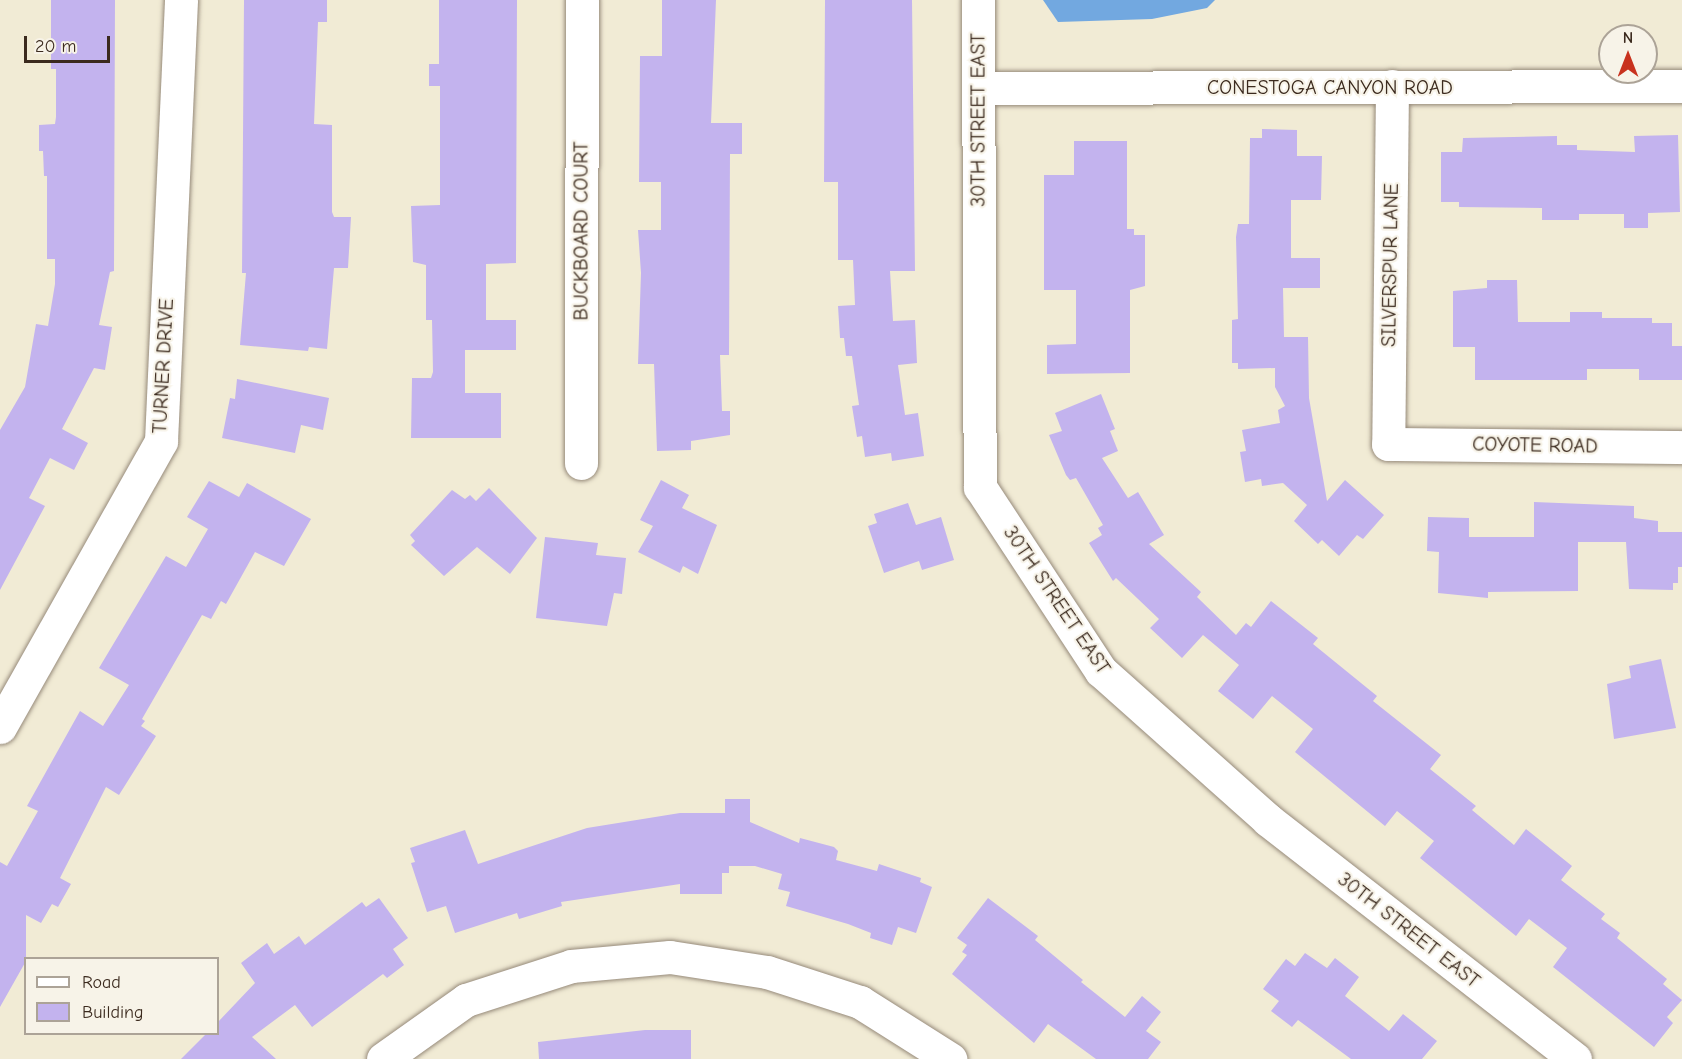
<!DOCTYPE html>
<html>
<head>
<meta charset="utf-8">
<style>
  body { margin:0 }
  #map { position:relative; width:1682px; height:1059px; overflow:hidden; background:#f1ebd5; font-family:"Comic Neue",sans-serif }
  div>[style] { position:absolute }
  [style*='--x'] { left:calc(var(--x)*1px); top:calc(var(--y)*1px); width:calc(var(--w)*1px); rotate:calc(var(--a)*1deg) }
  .water>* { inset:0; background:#72a8e0 }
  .building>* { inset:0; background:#c3b3ee }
  .roads { filter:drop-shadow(0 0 2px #968a7a) drop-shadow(0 0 2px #968a7a) }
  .minor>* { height:33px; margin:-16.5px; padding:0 16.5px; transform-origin:16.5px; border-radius:16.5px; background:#fff }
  span { translate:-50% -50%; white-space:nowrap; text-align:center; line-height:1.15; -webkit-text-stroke:4.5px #f7f3e8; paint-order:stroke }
  .street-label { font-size:20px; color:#3b2a1e }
  .legend { position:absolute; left:24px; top:957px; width:195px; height:78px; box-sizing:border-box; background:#f7f3e8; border:2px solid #aca397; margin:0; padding:8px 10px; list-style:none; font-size:18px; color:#3b2a1e }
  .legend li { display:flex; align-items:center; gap:12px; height:30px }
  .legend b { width:30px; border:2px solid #aca397 }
  .north { position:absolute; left:1598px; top:24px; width:60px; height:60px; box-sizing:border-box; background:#f7f3e8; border:2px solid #aca397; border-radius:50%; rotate:0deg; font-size:16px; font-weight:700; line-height:24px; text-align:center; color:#3b2a1e }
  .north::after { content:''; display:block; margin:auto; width:21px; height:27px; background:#c8321e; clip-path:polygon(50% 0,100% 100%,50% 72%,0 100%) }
  .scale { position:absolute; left:24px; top:36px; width:86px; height:27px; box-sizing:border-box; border:3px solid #3b2a1e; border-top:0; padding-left:8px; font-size:18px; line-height:21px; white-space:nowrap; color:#3b2a1e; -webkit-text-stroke:4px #f7f3e8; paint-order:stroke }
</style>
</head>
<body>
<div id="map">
  <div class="water">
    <i style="clip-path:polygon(1043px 0,1215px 0,1207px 8px,1152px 19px,1058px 22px)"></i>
  </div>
  <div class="building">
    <i style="clip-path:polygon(51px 0,115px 0,114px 271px,110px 272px,99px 325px,112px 327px,105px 370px,94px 368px,62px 429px,88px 443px,74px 470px,50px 458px,29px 498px,45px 506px,0 590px,0 430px,25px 387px,36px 324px,48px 326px,55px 284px,55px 259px,47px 259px,47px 176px,44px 176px,43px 151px,39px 151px,39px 125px,55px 124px,56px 117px,56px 69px,51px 69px)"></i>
    <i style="clip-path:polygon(244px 0,327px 0,327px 22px,318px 22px,314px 124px,332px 125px,332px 212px,334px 217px,351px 217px,348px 268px,334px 268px,327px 349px,309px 347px,308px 351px,240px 345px,246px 273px,242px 273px)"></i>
    <i style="clip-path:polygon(439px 0,517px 0,516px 263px,486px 264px,486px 320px,516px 320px,516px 350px,465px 350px,465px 393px,501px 393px,501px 438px,411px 438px,412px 378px,431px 378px,433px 372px,432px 320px,426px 320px,426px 265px,413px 262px,411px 206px,440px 205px,440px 86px,429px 86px,429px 64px,439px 64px)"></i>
    <i style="clip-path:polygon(662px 0,716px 0,711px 123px,742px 123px,742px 154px,730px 154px,729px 355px,720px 355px,722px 411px,730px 411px,730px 435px,691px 441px,691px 450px,657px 451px,654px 364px,638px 364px,641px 273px,638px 230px,661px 230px,661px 182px,639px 182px,640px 56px,662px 56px)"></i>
    <i style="clip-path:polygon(825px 0,912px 0,915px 271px,890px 271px,893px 321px,915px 320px,917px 363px,898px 365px,905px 415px,918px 413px,924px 456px,892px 461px,891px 453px,865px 457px,862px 436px,857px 437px,852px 406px,859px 405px,852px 356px,846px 356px,844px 338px,840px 338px,838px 306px,855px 305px,853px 260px,838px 260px,838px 182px,824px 182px)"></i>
    <i style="clip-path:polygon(1262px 129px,1297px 130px,1297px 156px,1322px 156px,1321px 200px,1291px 200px,1291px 258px,1320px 258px,1320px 288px,1283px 288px,1284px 337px,1308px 337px,1309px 398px,1327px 501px,1345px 480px,1384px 515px,1363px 539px,1357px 535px,1339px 556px,1322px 540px,1318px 544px,1294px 521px,1307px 505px,1283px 483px,1262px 486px,1261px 479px,1245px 482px,1240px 452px,1246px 451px,1242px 430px,1280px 423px,1278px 410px,1285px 406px,1275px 387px,1275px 368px,1238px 369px,1238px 363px,1232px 363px,1232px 320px,1238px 319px,1236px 237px,1238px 224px,1249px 224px,1250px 138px,1262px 138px)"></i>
    <i style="clip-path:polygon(1678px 135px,1680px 212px,1648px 213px,1648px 228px,1624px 228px,1624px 214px,1579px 214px,1579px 220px,1542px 220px,1542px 208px,1459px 207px,1459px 202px,1441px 202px,1441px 152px,1462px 152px,1463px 138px,1557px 136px,1557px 145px,1577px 145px,1577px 150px,1635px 152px,1634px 136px)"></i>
    <i style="clip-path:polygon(1074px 141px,1127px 141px,1127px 229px,1134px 229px,1134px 235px,1145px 235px,1145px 286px,1130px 290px,1130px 373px,1047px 374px,1047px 345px,1076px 344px,1076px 290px,1044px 290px,1044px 175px,1074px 175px)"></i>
    <i style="clip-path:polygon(1487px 280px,1517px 280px,1518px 322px,1570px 322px,1570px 312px,1602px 312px,1602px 318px,1652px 318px,1652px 323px,1672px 323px,1672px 346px,1682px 346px,1682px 380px,1639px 380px,1639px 369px,1587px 369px,1587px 380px,1475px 380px,1475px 347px,1453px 347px,1453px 291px,1487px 288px)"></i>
    <i style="clip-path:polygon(237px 379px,329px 398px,323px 430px,301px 425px,295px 453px,222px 438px,230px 398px,235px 399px)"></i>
    <i style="clip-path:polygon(1101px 394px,1115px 429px,1110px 431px,1118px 451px,1102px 458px,1128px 498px,1138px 492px,1164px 535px,1149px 544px,1201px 592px,1197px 597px,1236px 635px,1246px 623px,1251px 627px,1271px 601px,1318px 638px,1313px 644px,1377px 696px,1373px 701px,1441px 755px,1430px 769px,1476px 806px,1472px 810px,1514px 845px,1526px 829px,1572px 866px,1561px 880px,1605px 914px,1601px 919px,1620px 933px,1617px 938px,1667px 979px,1663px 984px,1682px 1000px,1667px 1017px,1673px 1023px,1654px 1047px,1553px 967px,1567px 948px,1529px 919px,1516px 936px,1420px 858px,1434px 841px,1397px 811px,1385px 826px,1295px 752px,1313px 729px,1272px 696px,1253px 719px,1218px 691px,1239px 665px,1203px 635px,1182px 658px,1150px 628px,1159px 619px,1116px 578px,1113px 581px,1089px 543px,1102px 535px,1098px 528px,1103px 525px,1076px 478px,1070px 480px,1066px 475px,1049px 435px,1062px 431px,1055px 413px)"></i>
    <i style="clip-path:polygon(661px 480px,689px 495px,682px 508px,717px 525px,698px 574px,683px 566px,680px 573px,638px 552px,653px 526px,640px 520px)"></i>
    <i style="clip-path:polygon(209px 481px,239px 497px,247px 483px,311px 519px,284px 566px,255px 552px,226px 604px,221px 601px,211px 619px,202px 615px,142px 719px,145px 721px,141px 726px,156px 736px,119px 795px,106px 787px,60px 878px,71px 884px,58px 907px,52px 904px,41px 923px,26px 915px,26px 961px,0 1007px,0 862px,7px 866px,38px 811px,27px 806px,80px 711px,103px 726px,129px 685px,99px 668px,166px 556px,186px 567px,208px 529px,187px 517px)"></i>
    <i style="clip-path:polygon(489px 488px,537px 538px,510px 574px,477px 547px,444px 576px,411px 545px,415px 541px,410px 535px,452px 490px,465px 499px,470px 495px,476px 501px)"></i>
    <i style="clip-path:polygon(1534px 502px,1634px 506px,1634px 518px,1658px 521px,1658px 532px,1682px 532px,1682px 567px,1678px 567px,1678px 583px,1673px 583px,1673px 590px,1629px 589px,1626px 542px,1578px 542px,1578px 591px,1488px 592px,1488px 598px,1438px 593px,1439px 552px,1427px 551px,1428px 517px,1469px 518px,1469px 537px,1534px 537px)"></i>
    <i style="clip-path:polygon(908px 503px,916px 525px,941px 517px,954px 560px,922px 570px,919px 561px,884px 573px,868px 526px,877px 523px,874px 514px)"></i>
    <i style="clip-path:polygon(545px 537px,598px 543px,596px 555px,626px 558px,622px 594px,614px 593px,607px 626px,536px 618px)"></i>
    <i style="clip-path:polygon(1661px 659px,1676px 728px,1614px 739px,1607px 684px,1631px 678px,1629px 666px)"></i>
    <i style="clip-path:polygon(725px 799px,750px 799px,750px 822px,799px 843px,800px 838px,834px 847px,838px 851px,836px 860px,877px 871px,879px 864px,921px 878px,920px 882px,932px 887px,916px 933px,898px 927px,892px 945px,870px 938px,871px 933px,848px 924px,786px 906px,790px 892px,778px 889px,782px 874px,755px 866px,729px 866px,729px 873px,722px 873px,722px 894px,680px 894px,680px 884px,561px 902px,562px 906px,519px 919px,517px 913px,455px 933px,446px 906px,427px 912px,411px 863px,415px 862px,410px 848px,465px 830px,478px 864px,587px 828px,680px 813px,725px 813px)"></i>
    <i style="clip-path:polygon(379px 898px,408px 938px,393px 949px,404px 965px,387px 978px,383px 974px,312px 1027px,295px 1005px,252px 1037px,276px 1059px,181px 1059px,206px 1034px,218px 1034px,218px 1022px,255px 983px,241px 963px,267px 943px,274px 954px,299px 936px,305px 945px,362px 902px,366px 907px)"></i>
    <i style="clip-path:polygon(988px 898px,1038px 936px,1035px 940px,1083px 980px,1081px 982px,1125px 1017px,1142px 996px,1161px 1012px,1146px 1031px,1161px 1042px,1148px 1059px,1096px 1059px,1048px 1024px,1034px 1043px,952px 974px,967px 955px,962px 952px,967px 945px,957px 938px)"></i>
    <i style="clip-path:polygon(1305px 953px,1327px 968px,1335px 958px,1359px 977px,1345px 996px,1389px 1031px,1403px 1014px,1437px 1041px,1422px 1059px,1351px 1059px,1298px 1020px,1292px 1027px,1271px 1011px,1279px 1001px,1263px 989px,1286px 959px,1295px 966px)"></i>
    <i style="clip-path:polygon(645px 1030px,691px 1030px,691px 1059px,539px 1059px,538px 1042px)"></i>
  </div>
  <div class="roads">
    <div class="minor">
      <i style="--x:978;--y:0;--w:487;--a:89.8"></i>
      <i style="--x:980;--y:487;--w:220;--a:56.7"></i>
      <i style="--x:1101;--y:671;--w:224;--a:41.7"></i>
      <i style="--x:1268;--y:820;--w:389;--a:37.9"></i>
      <i style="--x:1392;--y:86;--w:358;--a:90.6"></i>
      <i style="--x:1388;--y:444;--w:294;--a:0.6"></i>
      <i style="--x:978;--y:88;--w:704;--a:-0.16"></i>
      <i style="--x:581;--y:463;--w:463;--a:-89.9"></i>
      <i style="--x:0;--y:727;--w:328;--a:-60.6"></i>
      <i style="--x:161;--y:441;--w:441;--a:-87.4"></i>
      <i style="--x:383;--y:1059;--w:102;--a:-35.4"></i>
      <i style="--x:466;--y:1000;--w:110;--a:-17.9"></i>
      <i style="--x:571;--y:966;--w:99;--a:-5.2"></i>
      <i style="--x:670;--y:957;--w:98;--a:8.8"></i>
      <i style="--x:767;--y:972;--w:98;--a:17.9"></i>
      <i style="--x:860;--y:1002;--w:107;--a:32.3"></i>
    </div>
  </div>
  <div class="street-label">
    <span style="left:1330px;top:87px">CONESTOGA CANYON ROAD</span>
    <span style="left:978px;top:120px;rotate:-90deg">30TH STREET EAST</span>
    <span style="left:581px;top:231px;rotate:-90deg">BUCKBOARD COURT</span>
    <span style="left:1390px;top:265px;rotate:-89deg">SILVERSPUR LANE</span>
    <span style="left:163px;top:366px;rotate:-87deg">TURNER DRIVE</span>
    <span style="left:1535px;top:445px;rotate:1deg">COYOTE ROAD</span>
    <span style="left:1057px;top:600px;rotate:56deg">30TH STREET EAST</span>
    <span style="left:1409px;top:930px;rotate:38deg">30TH STREET EAST</span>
  </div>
  <ul class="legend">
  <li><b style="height:8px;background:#fff"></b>Road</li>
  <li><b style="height:16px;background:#c3b3ee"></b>Building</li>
  </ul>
  <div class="north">N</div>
  <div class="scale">20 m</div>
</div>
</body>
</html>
